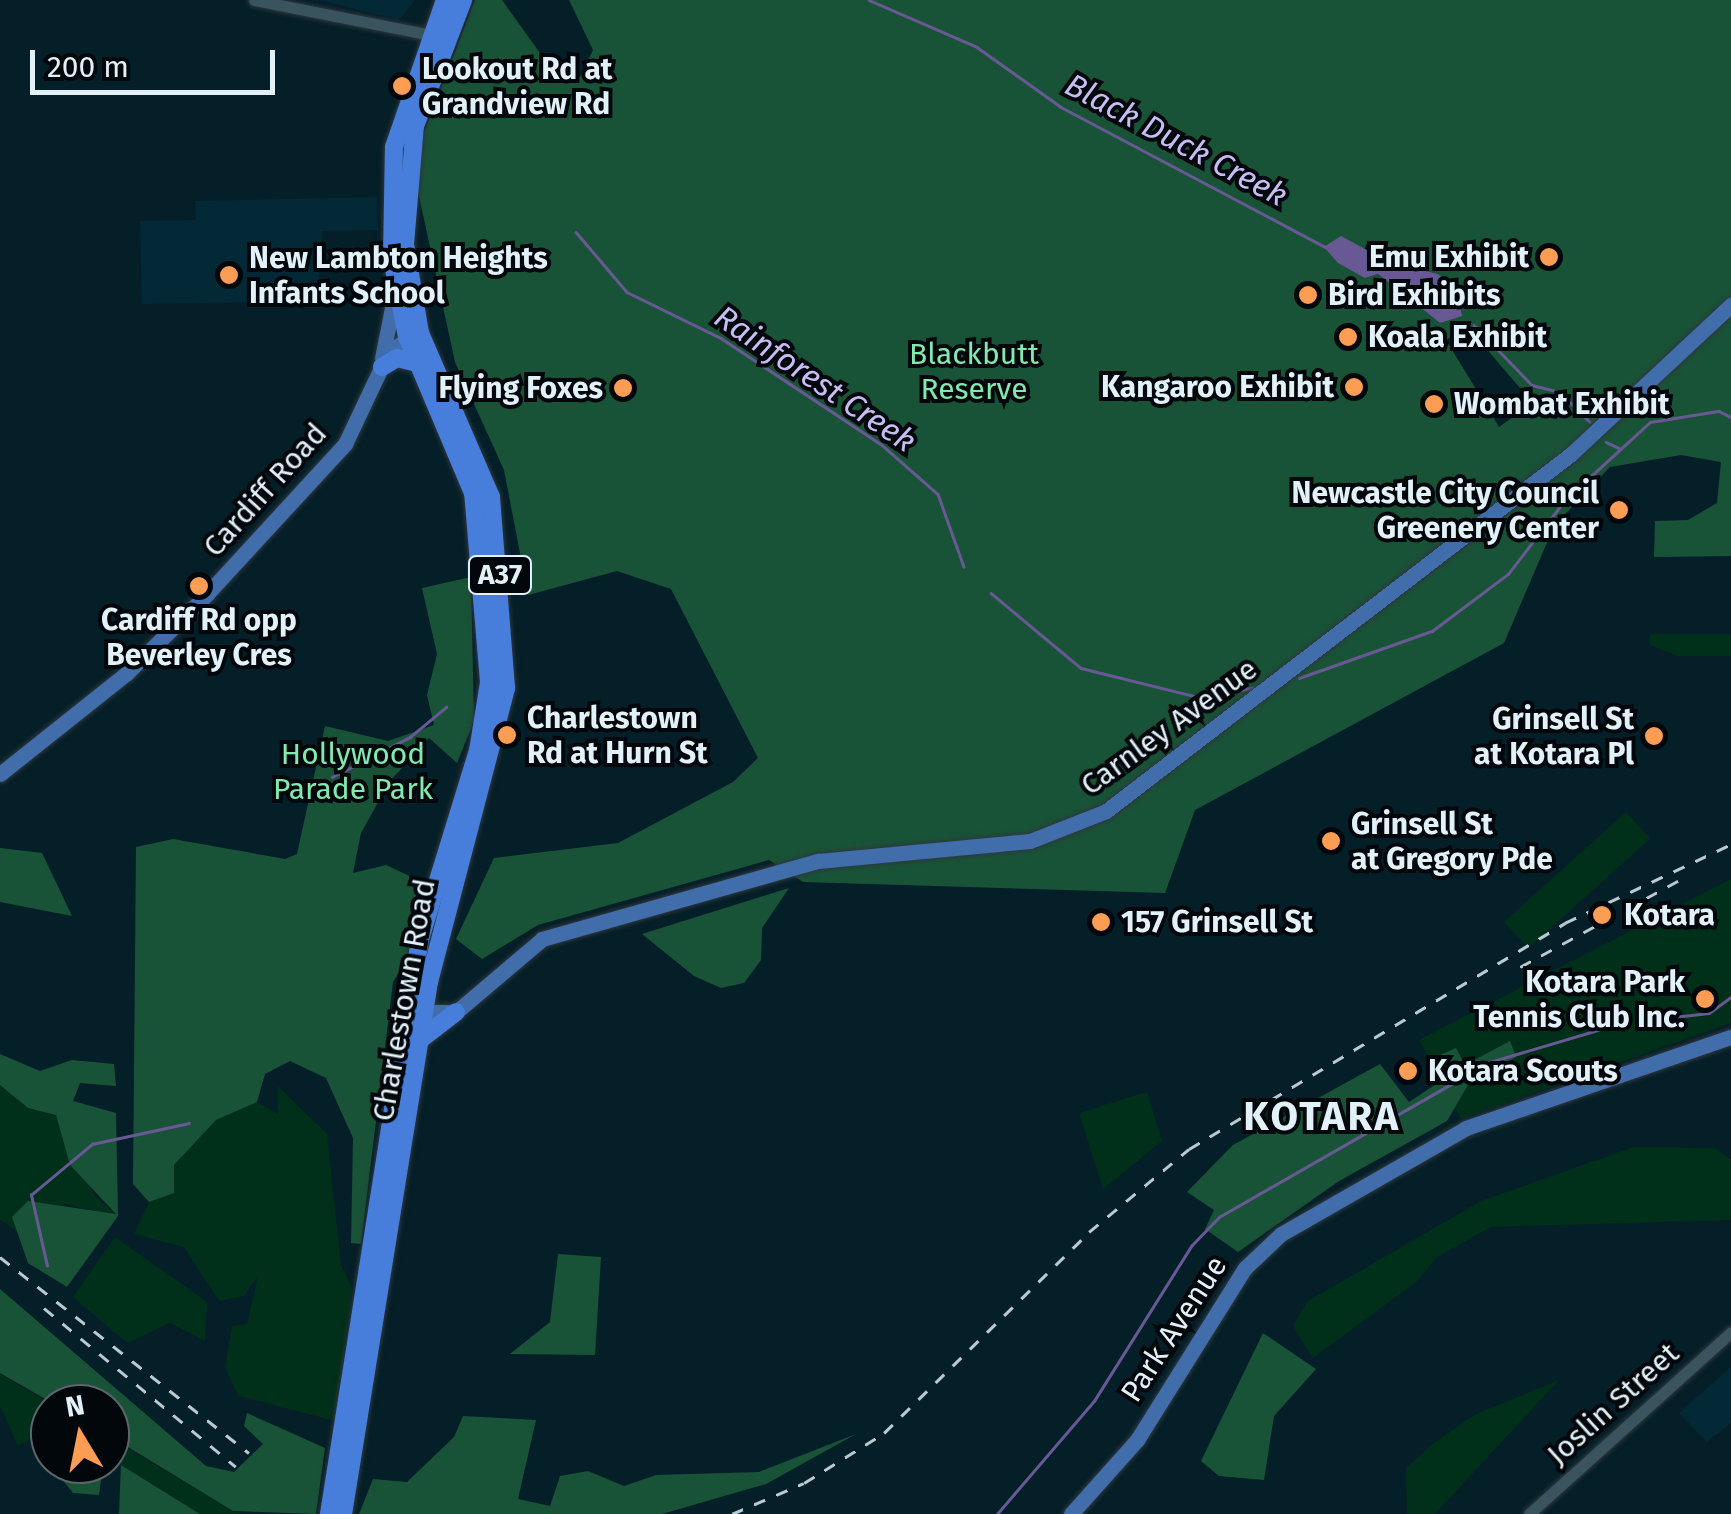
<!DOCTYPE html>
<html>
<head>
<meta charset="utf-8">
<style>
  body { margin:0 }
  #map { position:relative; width:1731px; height:1514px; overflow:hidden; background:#051f28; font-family:"Fira Sans",sans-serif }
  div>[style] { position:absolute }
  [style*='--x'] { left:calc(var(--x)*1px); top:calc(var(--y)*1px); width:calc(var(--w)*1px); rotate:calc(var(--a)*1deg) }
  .built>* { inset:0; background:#042936 }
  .green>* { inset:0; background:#002f1a; transform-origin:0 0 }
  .forest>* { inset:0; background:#195337 }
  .water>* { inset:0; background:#685995 }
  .stream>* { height:2.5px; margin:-1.25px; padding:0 1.25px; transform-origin:1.25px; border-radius:1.25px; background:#685995 }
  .roads { filter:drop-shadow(0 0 2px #2d373f) drop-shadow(0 0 2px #2d373f) }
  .minor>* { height:11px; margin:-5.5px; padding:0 5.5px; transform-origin:5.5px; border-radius:5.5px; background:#39535f }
  .major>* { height:15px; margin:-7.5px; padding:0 7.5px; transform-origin:7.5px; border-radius:7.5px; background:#416daa }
  .highway>* { height:18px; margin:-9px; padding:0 9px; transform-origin:9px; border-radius:9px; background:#477edc }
  .rail>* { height:2.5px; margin-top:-1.25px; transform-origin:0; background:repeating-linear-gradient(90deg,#b9cad1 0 12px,transparent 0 24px) }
  .dots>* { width:28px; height:28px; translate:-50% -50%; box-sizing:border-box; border:5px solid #01070b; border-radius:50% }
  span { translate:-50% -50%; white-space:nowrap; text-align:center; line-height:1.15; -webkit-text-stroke:8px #01070b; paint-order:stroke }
  .shield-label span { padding:2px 8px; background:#01070b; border:2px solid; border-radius:8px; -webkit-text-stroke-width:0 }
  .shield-label { font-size:28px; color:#e2f1f8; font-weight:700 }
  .poi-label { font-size:30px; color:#e2f1f8; font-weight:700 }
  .left { translate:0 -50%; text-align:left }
  .right { translate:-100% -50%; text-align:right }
  .park-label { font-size:30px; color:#82e9b1 }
  .street-label { font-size:30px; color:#e2f1f8 }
  .water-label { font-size:32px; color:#c8bdf3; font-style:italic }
  .district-label { font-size:40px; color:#e2f1f8; font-weight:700; letter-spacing:2.5px }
  .north { position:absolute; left:30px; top:1384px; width:100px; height:100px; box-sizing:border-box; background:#01070b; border:2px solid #5b656a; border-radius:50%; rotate:350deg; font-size:28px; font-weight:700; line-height:40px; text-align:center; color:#e2f1f8 }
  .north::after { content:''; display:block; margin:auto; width:35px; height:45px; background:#fc9d53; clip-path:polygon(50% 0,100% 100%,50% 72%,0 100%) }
  .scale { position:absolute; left:30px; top:50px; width:245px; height:45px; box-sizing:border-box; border:5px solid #e2f1f8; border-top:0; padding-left:12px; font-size:30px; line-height:35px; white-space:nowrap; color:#e2f1f8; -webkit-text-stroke:8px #01070b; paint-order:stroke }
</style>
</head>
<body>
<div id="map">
  <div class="built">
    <i style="clip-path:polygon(319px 0,415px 0,399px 20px)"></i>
    <i style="clip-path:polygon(377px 197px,378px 230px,322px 231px,318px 301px,142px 304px,140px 221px,196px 220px,195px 201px)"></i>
    <i style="clip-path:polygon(1731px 1367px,1731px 1423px,1707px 1442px,1679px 1413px)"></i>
  </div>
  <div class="green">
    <i style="clip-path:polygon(1650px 634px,1731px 634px,1731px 656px,1677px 656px,1650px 645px)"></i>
    <i style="left:1626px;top:812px;width:36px;height:164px;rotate:48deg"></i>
    <i style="clip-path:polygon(1731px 879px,1731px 1023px,1461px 1119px,1419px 1040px)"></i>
    <i style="clip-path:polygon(0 1085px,28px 1108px,56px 1115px,94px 1195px,118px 1216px,65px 1204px,12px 1217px,17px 1231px,0 1220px)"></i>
    <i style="clip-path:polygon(278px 1086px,327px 1134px,341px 1265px,352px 1288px,336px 1421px,238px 1396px,225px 1367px,232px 1326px,247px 1324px,258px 1276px,244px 1296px,219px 1301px,184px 1247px,134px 1234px,149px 1202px,174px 1193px,174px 1165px,216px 1120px,257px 1102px,278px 1114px)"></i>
    <i style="clip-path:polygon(1147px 1092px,1162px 1141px,1103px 1189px,1079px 1113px)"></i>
    <i style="clip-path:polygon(1634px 1147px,1715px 1148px,1731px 1159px,1731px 1220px,1491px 1227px,1437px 1257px,1416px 1282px,1313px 1358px,1293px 1326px,1308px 1301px,1481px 1201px)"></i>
    <i style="clip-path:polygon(115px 1237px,207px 1302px,205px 1341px,170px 1323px,127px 1343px,73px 1297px)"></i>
    <i style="clip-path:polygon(0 1374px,51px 1404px,50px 1429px,18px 1446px,0 1406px)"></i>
    <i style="clip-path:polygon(1559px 1380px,1435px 1514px,1407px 1514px,1406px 1468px,1431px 1445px,1474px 1415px)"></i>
    <i style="clip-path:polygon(110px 1438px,233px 1511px,242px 1514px,200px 1514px,110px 1458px)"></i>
  </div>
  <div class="forest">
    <i style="clip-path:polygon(evenodd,475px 0,502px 0,550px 67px,580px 77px,593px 50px,569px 0,1731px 0,1731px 556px,1654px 557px,1655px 521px,1688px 520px,1717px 503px,1721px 462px,1681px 455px,1610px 467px,1554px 526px,1504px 643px,1195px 810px,1165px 893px,803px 882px,769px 860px,538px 925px,482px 959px,456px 939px,494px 858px,618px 843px,733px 782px,758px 758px,671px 589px,617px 571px,528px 595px,504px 470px,455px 362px,412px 164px,475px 0,1367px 243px,1387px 261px,1438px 274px,1466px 305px,1440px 323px,1378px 274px,1365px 278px,1356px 267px,1367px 243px,475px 0,1467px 326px,1526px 395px,1527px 407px,1499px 427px,1446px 340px,1467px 326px)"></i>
    <i style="clip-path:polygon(471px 577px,474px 721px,457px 763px,429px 738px,390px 781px,361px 833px,353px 873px,386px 865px,420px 881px,407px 959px,393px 982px,361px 1244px,351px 1243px,353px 1138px,326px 1078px,290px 1061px,265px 1074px,257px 1102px,216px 1120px,174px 1165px,174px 1193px,149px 1202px,133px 1184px,136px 847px,173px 839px,285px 859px,297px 854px,325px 726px,388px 741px,434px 725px,427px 695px,437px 654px,422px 588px)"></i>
    <i style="clip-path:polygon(0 848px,42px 853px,72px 916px,0 902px)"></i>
    <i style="clip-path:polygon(789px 888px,762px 928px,761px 960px,744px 983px,721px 988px,694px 976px,642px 934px)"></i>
    <i style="clip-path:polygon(1510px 1041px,1516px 1057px,1468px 1085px,1447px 1121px,1339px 1181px,1238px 1252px,1205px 1229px,1214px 1210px,1187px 1192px,1233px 1145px,1380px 1064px,1409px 1102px,1447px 1077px,1435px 1057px,1456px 1048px,1465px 1065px)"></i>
    <i style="clip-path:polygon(0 1054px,40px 1071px,72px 1060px,114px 1064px,116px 1086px,80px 1083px,73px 1101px,116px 1113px,118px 1216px,67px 1287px,28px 1263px,12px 1217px,28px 1201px,116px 1214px,70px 1165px,56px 1115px,28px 1108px,0 1085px)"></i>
    <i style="clip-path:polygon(558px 1254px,601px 1257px,595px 1355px,510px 1354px,550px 1322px)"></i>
    <i style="clip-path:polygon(0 1289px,206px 1466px,234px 1472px,263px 1444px,244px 1426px,247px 1413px,325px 1448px,316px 1514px,233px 1511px,110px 1436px,110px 1404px,54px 1404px,0 1373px)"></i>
    <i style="clip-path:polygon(1263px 1333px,1316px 1369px,1274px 1416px,1264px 1480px,1219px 1476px,1201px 1461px)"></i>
    <i style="clip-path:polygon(463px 1416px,536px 1420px,518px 1499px,550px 1506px,560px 1476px,588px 1471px,624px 1486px,656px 1475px,759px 1472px,856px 1434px,766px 1484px,662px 1514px,359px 1514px,373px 1479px,407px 1482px,454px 1437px)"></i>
    <i style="clip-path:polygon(50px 1464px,103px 1464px,99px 1495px,73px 1493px)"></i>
    <i style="clip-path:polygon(121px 1465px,200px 1514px,119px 1514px)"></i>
  </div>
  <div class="water">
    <i style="clip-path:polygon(1341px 236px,1387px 261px,1438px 274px,1456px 289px,1462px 316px,1440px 323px,1378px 274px,1365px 278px,1338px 263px,1324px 247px)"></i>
  </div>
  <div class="stream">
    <i style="--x:869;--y:0;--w:118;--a:23.5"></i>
    <i style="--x:977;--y:47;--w:103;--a:35.5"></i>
    <i style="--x:1061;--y:107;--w:301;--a:27.9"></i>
    <i style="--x:576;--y:232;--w:79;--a:49.6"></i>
    <i style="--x:627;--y:292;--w:105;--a:26.1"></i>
    <i style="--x:721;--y:338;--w:193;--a:33.6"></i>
    <i style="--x:882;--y:445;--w:74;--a:41.2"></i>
    <i style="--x:938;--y:494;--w:77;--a:70.4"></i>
    <i style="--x:1474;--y:325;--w:83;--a:46"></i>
    <i style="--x:1532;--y:385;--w:29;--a:14"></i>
    <i style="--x:1560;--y:392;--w:42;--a:45"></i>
    <i style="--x:1606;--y:442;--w:14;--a:25"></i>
    <i style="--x:991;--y:593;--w:117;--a:39.8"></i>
    <i style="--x:1081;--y:668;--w:125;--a:13.9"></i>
    <i style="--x:1202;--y:698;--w:55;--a:-11.5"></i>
    <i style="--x:1299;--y:678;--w:141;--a:-19.5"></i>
    <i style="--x:1432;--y:631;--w:95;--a:-36.9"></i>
    <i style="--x:1508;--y:574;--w:93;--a:-52.4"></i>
    <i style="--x:1565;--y:500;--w:115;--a:-42.5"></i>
    <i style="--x:1650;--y:422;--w:70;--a:-9.1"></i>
    <i style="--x:1719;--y:411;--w:13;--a:27"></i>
    <i style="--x:332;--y:777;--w:88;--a:-27.1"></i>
    <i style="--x:410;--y:737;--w:47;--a:-39.8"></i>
    <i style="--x:1638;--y:1021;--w:71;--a:-6.4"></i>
    <i style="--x:1709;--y:1013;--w:27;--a:-36"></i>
    <i style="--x:47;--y:1266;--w:73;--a:-102.7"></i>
    <i style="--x:31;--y:1195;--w:80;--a:-39.9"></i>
    <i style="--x:92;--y:1144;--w:99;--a:-12.2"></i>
    <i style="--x:997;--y:1514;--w:149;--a:-49.4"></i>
    <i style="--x:1094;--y:1401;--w:184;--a:-57.9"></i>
    <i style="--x:1192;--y:1245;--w:39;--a:-46"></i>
    <i style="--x:1219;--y:1217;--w:312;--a:-29.8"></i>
    <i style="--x:1490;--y:1062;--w:141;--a:-16.5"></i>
  </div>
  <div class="roads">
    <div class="minor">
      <i style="--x:254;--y:0;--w:186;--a:11.2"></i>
      <i style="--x:1529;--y:1514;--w:272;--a:-42"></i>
    </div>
    <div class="major">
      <i style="--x:382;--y:358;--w:66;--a:-78.7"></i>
      <i style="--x:0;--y:774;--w:162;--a:-38.5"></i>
      <i style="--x:127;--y:673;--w:112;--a:-44.6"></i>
      <i style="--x:207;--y:594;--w:204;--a:-47.4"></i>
      <i style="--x:345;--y:444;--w:103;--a:-64.7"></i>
      <i style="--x:389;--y:351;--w:32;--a:-32"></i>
      <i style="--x:416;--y:1012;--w:40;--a:0"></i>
      <i style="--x:456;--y:1012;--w:113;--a:-40.3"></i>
      <i style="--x:542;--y:939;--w:287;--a:-15.8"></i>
      <i style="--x:818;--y:861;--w:213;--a:-5.4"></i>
      <i style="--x:1030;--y:841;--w:82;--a:-21.5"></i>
      <i style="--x:1106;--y:811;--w:586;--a:-37.51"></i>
      <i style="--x:1571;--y:454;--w:219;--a:-43"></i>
      <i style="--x:1071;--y:1514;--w:99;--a:-48.3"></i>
      <i style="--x:1137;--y:1440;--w:203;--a:-57.9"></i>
      <i style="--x:1245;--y:1268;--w:50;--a:-43.4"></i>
      <i style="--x:1281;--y:1234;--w:213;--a:-29.8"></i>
      <i style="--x:1466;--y:1128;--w:280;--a:-19"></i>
    </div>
    <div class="highway">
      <i style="--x:382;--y:367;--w:17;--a:-31"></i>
      <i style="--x:397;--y:358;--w:21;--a:14"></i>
      <i style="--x:421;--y:1039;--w:44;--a:-37.6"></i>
      <i style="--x:329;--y:1514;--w:582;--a:-81.01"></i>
      <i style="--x:420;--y:939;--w:197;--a:-72.9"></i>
      <i style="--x:478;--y:751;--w:70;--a:-80.9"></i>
      <i style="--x:489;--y:682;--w:190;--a:-94.8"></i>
      <i style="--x:473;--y:493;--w:169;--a:-112.9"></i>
      <i style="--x:407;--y:337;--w:80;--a:-100.8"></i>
      <i style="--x:392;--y:258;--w:111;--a:-89"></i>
      <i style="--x:394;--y:147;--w:156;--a:-70.9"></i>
      <i style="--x:343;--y:1514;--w:539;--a:-80.82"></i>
      <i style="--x:429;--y:982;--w:304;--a:-75.3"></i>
      <i style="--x:506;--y:688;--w:192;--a:-94.5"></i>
      <i style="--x:491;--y:497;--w:179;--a:-113.4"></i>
      <i style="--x:420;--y:333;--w:90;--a:-99.6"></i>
      <i style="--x:405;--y:244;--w:118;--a:-85.2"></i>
      <i style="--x:415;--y:126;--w:135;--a:-69.1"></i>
    </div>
  </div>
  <div class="rail">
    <i style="--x:1520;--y:967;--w:180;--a:-28.6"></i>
    <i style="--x:0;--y:1257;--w:317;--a:38.2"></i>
    <i style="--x:44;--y:1308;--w:249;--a:39.6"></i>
    <i style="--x:732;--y:1514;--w:78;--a:-23.3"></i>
    <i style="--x:804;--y:1483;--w:94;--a:-32"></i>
    <i style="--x:884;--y:1433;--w:287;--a:-44.4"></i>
    <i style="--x:1089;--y:1232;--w:130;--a:-39.7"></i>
    <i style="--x:1189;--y:1149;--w:439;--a:-31"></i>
    <i style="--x:1565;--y:923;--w:184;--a:-25.4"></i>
  </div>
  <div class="dots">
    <i style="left:402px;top:86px;background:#fc9d53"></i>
    <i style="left:1549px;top:257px;background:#fc9d53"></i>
    <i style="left:229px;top:275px;background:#fc9d53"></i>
    <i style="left:1308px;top:295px;background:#fc9d53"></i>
    <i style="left:1348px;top:337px;background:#fc9d53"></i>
    <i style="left:1354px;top:387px;background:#fc9d53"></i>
    <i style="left:623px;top:388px;background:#fc9d53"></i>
    <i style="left:1434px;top:404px;background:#fc9d53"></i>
    <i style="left:1619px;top:510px;background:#fc9d53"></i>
    <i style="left:199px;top:586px;background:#fc9d53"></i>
    <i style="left:507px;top:735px;background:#fc9d53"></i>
    <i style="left:1654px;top:736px;background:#fc9d53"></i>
    <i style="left:1331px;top:841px;background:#fc9d53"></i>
    <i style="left:1602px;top:915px;background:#fc9d53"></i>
    <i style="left:1101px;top:922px;background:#fc9d53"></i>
    <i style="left:1705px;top:999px;background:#fc9d53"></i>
    <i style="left:1408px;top:1071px;background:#fc9d53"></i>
  </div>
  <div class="shield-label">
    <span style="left:500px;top:575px">A37</span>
  </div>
  <div class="poi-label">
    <span class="left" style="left:422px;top:86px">Lookout Rd at<br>Grandview Rd</span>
    <span class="right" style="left:1529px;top:257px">Emu Exhibit</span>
    <span class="left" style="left:249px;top:275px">New Lambton Heights<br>Infants School</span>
    <span class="left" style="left:1328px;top:295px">Bird Exhibits</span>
    <span class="left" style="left:1368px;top:337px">Koala Exhibit</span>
    <span class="right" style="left:1334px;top:387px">Kangaroo Exhibit</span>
    <span class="right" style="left:603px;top:388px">Flying Foxes</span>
    <span class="left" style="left:1454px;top:404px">Wombat Exhibit</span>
    <span class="right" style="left:1599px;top:510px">Newcastle City Council<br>Greenery Center</span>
    <span style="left:199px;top:637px">Cardiff Rd opp<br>Beverley Cres</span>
    <span class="left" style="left:527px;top:735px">Charlestown<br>Rd at Hurn St</span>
    <span class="right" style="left:1634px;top:736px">Grinsell St<br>at Kotara Pl</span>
    <span class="left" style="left:1351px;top:841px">Grinsell St<br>at Gregory Pde</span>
    <span class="left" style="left:1624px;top:915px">Kotara</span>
    <span class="left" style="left:1121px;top:922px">157 Grinsell St</span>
    <span class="right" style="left:1685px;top:999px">Kotara Park<br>Tennis Club Inc.</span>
    <span class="left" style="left:1428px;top:1071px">Kotara Scouts</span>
  </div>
  <div class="park-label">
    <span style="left:974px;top:371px">Blackbutt<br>Reserve</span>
    <span style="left:353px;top:771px">Hollywood<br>Parade Park</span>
  </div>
  <div class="street-label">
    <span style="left:265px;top:490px;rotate:-48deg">Cardiff Road</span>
    <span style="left:1169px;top:727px;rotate:-36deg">Carnley Avenue</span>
    <span style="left:404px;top:1000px;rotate:-80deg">Charlestown Road</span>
    <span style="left:1174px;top:1329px;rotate:-57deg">Park Avenue</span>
    <span style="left:1613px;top:1404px;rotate:-42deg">Joslin Street</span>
  </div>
  <div class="water-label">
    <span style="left:1176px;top:140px;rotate:28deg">Black Duck Creek</span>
    <span style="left:815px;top:379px;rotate:34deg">Rainforest Creek</span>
  </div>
  <div class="district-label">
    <span style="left:1322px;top:1117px">KOTARA</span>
  </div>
  <div class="north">N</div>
  <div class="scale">200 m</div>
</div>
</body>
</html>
